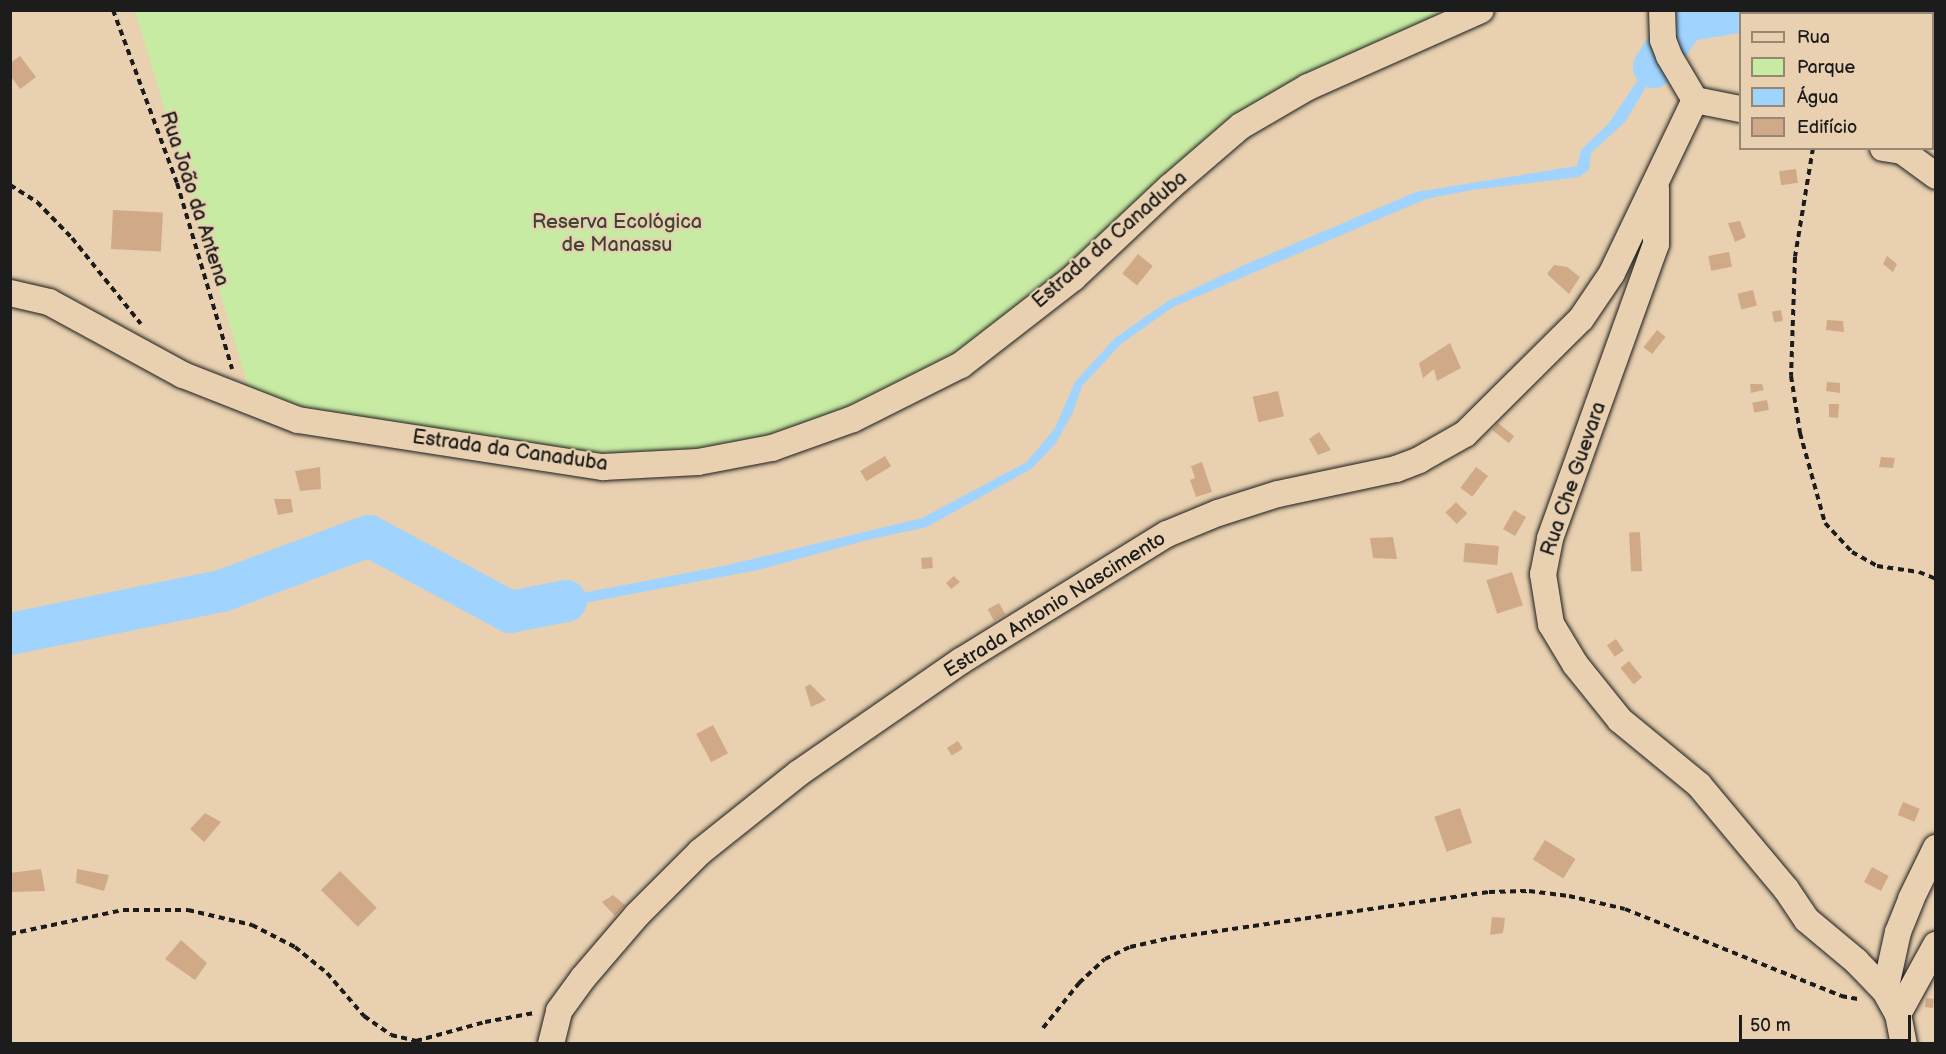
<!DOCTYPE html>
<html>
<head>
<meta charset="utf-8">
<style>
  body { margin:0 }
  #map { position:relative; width:1946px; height:1054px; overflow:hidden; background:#e8d0b0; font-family:"Balsamiq Sans",sans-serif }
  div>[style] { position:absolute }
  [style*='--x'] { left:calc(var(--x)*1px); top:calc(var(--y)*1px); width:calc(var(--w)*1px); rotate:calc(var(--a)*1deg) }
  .green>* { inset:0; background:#c8eba4 }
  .water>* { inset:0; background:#a0d4fe }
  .river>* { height:42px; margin:-21px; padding:0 21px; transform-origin:21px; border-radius:21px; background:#a0d4fe }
  .building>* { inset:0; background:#d0aa87; transform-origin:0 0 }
  .path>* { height:4px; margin-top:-2px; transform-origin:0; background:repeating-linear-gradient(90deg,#1c1c1c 0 6px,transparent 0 10.5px) }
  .roads { filter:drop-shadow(0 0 2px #1c1c1c) drop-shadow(0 0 2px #1c1c1c) }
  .street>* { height:26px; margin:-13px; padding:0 13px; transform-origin:13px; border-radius:13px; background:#e8d0b0 }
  span { translate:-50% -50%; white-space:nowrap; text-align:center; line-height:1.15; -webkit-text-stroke:4.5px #e8d0b0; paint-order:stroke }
  .street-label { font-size:20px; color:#1c1c1c }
  .park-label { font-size:20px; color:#3e4537 }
  .frame { position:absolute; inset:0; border:12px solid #1c1c1c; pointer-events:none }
  .legend { position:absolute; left:1739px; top:12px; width:195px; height:138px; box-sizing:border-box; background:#e8d0b0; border:2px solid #968875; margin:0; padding:8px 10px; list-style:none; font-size:18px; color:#1c1c1c }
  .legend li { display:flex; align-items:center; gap:12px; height:30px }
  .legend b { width:30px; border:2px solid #968875 }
  .scale { position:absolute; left:1739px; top:1015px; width:172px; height:27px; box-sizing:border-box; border:3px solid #1c1c1c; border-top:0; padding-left:8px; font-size:18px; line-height:21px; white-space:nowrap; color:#1c1c1c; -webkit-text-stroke:4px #e8d0b0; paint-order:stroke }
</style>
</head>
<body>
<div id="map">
  <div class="green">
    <i style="clip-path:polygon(135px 11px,1466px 11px,1313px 77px,953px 363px,769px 442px,604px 460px,301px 409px,250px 392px)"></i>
  </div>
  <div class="water">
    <i style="clip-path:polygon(1688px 11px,1684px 30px,1661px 62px,1625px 122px,1591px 153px,1589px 170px,1579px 177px,1472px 190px,1426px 199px,1173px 307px,1121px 344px,1082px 386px,1073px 412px,1056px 443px,1031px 469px,927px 527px,867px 540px,758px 570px,506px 618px,510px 607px,728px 565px,922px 518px,1027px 462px,1055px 428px,1075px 382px,1115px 338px,1168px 301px,1244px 265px,1416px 192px,1577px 166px,1581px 150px,1609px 123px,1673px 28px)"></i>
    <i style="clip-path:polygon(1700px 11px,1700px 10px,1790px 11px,1740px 14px,1740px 20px,1701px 28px)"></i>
  </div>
  <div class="river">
    <i style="--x:1654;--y:67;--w:55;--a:-56.9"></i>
    <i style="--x:1684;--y:21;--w:66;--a:-9.6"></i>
    <i style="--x:10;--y:634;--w:216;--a:-11.5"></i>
    <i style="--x:222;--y:591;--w:157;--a:-20.5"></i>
    <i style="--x:369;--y:536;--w:160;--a:28.3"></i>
    <i style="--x:510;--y:612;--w:57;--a:-11.1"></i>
  </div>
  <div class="building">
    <i style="clip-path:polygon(20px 56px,36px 77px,20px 89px,10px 75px,10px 63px)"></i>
    <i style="left:1796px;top:169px;width:14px;height:17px;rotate:82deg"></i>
    <i style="left:113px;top:210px;width:50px;height:39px;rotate:3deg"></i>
    <i style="clip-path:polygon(1740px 221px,1746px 237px,1735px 242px,1728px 223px)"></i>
    <i style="left:1729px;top:252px;width:15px;height:21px;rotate:79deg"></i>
    <i style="left:1138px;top:254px;width:19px;height:25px;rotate:39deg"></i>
    <i style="clip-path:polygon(1887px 256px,1897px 264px,1893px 272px,1883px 264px)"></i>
    <i style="clip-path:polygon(1554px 265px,1567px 267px,1580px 277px,1569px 294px,1547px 274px)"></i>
    <i style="left:1753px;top:290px;width:16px;height:16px;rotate:76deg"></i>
    <i style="left:1781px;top:310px;width:11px;height:9px;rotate:80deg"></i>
    <i style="clip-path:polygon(1827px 320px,1843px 321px,1844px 332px,1826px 330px)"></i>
    <i style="left:1657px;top:330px;width:11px;height:22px;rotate:38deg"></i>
    <i style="clip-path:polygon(1450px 343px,1461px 368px,1437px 381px,1434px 369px,1423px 378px,1419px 363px)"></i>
    <i style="clip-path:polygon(1827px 382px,1840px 383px,1840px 393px,1826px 391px)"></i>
    <i style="clip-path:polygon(1750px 384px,1762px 384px,1764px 390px,1751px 393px)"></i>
    <i style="left:1278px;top:391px;width:26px;height:26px;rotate:77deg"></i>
    <i style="left:1767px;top:400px;width:10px;height:15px;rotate:79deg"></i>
    <i style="clip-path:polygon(1829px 404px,1839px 404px,1838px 418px,1829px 417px)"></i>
    <i style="left:1498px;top:423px;width:21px;height:9px;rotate:39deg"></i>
    <i style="clip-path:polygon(1319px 432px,1331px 450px,1318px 455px,1309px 439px)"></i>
    <i style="left:885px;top:456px;width:12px;height:29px;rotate:59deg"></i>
    <i style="clip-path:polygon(1881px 457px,1895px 458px,1893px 468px,1879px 467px)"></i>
    <i style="clip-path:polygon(1202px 462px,1212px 492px,1196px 497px,1190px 480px,1195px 478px,1191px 466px)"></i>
    <i style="clip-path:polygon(320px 467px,321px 489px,300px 491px,295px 471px)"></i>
    <i style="left:1476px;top:467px;width:15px;height:26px;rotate:37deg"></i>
    <i style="clip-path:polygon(274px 499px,291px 499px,293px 512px,278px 515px)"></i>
    <i style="left:1456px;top:502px;width:16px;height:15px;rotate:45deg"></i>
    <i style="left:1514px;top:510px;width:14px;height:22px;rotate:30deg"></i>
    <i style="left:1640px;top:532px;width:39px;height:11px;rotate:87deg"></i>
    <i style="clip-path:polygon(1393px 537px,1397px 559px,1373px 558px,1370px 538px)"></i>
    <i style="left:1465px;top:543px;width:34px;height:19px;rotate:5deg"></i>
    <i style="left:932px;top:557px;width:11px;height:11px;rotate:85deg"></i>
    <i style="left:1512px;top:572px;width:35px;height:27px;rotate:72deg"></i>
    <i style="clip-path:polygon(954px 576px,960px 582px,951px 589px,946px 583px)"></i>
    <i style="left:999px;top:603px;width:13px;height:13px;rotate:61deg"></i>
    <i style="left:1616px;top:639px;width:14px;height:11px;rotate:56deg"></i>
    <i style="left:1629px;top:661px;width:21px;height:11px;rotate:51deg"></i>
    <i style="clip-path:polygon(810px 684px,826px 700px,811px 707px,805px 687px)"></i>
    <i style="left:713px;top:725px;width:32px;height:19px;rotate:62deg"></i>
    <i style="left:958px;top:741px;width:9px;height:13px;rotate:58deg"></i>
    <i style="left:1903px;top:802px;width:18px;height:14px;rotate:22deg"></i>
    <i style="left:1460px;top:808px;width:37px;height:27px;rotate:71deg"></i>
    <i style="clip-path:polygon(205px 813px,221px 822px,204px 842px,190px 829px)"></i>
    <i style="left:1545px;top:840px;width:36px;height:23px;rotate:32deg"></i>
    <i style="left:1872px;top:867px;width:19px;height:17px;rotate:28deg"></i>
    <i style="clip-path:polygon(41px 869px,45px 891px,10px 892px,10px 873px)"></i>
    <i style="clip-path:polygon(77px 869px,109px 875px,104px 891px,76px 883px)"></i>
    <i style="left:340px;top:871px;width:52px;height:27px;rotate:45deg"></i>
    <i style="clip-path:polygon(613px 895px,625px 905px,615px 916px,602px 902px)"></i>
    <i style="clip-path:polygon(1492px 917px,1505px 918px,1503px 933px,1490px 935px)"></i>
    <i style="clip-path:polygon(181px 940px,207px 963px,195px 980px,165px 959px)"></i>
    <i style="left:1926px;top:998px;width:8px;height:9px;rotate:7deg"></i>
  </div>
  <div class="path">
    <i style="--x:113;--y:10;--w:184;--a:69.7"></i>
    <i style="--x:177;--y:183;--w:194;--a:73.5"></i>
    <i style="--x:1813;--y:148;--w:110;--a:99.4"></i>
    <i style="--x:1795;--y:257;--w:119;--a:91.9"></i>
    <i style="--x:1791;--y:376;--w:58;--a:81"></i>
    <i style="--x:1800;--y:433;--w:93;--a:74.5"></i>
    <i style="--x:1825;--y:523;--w:40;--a:47"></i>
    <i style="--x:1852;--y:552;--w:29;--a:29"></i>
    <i style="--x:1877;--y:566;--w:42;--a:8.1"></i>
    <i style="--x:1919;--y:572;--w:18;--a:22"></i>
    <i style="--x:10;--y:185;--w:32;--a:32"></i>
    <i style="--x:37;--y:202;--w:50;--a:45.8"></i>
    <i style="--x:72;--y:238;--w:110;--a:51.3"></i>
    <i style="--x:10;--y:934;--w:116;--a:-12"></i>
    <i style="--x:123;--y:910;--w:65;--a:0"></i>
    <i style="--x:188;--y:910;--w:66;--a:13.2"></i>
    <i style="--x:252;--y:925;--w:48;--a:27.1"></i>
    <i style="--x:295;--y:947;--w:41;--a:39.1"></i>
    <i style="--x:327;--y:973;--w:57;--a:49.3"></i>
    <i style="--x:364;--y:1016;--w:33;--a:35"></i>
    <i style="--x:391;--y:1035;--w:26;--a:13"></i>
    <i style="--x:416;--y:1041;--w:72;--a:-15.4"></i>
    <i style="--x:485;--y:1022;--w:50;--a:-10.4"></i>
    <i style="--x:1043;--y:1028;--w:58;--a:-51.3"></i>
    <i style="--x:1079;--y:983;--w:35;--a:-43"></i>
    <i style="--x:1105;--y:959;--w:28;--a:-26"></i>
    <i style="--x:1130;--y:947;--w:41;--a:-12.7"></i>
    <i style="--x:1170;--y:938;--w:322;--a:-8.2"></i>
    <i style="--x:1489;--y:892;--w:40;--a:-1.4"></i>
    <i style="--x:1529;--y:891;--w:40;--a:7.1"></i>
    <i style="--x:1569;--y:896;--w:57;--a:13.1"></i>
    <i style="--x:1625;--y:909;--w:233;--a:21.9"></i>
    <i style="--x:1841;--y:996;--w:17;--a:10"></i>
  </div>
  <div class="roads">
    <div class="street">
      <i style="--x:1662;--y:10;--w:30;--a:88"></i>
      <i style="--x:1663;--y:40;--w:17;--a:69"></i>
      <i style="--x:1669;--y:56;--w:51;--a:59.4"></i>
      <i style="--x:1695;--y:100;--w:46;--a:11.3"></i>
      <i style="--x:1883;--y:148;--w:19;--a:9"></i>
      <i style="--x:1902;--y:151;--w:42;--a:36.3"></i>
      <i style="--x:1656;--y:188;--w:56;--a:90"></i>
      <i style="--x:1656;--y:244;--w:313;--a:109.8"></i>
      <i style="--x:1550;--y:539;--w:36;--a:101"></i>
      <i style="--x:1543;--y:574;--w:51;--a:80.9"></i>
      <i style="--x:1551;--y:624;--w:47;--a:59"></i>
      <i style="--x:1575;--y:664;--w:72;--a:51.2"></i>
      <i style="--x:1620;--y:720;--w:102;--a:39.4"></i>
      <i style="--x:1699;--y:785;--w:136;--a:50.1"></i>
      <i style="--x:1786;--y:889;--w:37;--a:56"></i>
      <i style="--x:1807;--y:920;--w:64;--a:39.9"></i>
      <i style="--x:1856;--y:961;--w:42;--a:46"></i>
      <i style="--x:1885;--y:991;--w:26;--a:61"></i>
      <i style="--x:1898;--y:1014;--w:31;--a:79"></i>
      <i style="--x:10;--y:293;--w:40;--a:13"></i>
      <i style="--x:49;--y:302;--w:153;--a:28.6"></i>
      <i style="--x:183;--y:375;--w:123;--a:21.4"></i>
      <i style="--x:298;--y:420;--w:309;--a:8.8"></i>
      <i style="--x:603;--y:467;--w:95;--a:-3"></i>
      <i style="--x:698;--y:462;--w:75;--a:-10.7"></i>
      <i style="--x:772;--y:448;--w:86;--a:-19.7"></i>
      <i style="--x:853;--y:419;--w:121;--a:-26.6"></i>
      <i style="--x:961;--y:365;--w:142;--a:-37.8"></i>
      <i style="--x:1073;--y:278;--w:133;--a:-43.2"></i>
      <i style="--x:1170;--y:187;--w:94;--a:-40.7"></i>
      <i style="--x:1241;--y:126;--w:78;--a:-30.2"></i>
      <i style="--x:1308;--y:87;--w:189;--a:-24"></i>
      <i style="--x:1885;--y:991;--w:60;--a:-77.6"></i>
      <i style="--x:1898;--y:932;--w:35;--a:-68"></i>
      <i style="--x:1911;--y:899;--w:57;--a:-63.9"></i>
      <i style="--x:1898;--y:1014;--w:79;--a:-61.2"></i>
      <i style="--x:551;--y:1044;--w:34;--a:-76"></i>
      <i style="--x:559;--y:1011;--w:41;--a:-54"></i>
      <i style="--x:583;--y:978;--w:83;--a:-49.4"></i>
      <i style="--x:637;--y:915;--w:89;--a:-45"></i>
      <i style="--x:700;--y:852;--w:127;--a:-38.6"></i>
      <i style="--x:799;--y:773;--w:197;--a:-34.7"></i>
      <i style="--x:961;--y:661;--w:242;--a:-31.7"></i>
      <i style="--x:1167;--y:534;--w:55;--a:-22.4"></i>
      <i style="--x:1218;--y:513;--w:63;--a:-17.6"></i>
      <i style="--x:1278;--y:494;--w:121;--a:-12"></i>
      <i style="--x:1396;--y:469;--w:25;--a:-21"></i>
      <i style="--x:1419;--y:460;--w:53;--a:-29.5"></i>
      <i style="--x:1465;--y:434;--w:163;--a:-44.8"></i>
      <i style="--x:1581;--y:319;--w:55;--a:-56"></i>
      <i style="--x:1612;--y:273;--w:192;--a:-64.4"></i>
    </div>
  </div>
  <div class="street-label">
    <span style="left:194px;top:199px;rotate:72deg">Rua João da Antena</span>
    <span style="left:1110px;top:240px;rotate:-41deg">Estrada da Canaduba</span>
    <span style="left:510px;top:451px;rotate:8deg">Estrada da Canaduba</span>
    <span style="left:1574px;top:479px;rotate:-71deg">Rua Che Guevara</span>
    <span style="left:1055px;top:605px;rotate:-32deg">Estrada Antonio Nascimento</span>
  </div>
  <div class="park-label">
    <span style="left:617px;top:234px">Reserva Ecológica<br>de Manassu</span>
  </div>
  <div class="frame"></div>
  <ul class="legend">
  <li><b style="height:8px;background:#e8d0b0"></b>Rua</li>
  <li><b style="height:16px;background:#c8eba4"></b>Parque</li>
  <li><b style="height:16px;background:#a0d4fe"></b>Água</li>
  <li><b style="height:16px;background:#d0aa87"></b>Edifício</li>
  </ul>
  <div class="scale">50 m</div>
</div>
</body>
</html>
